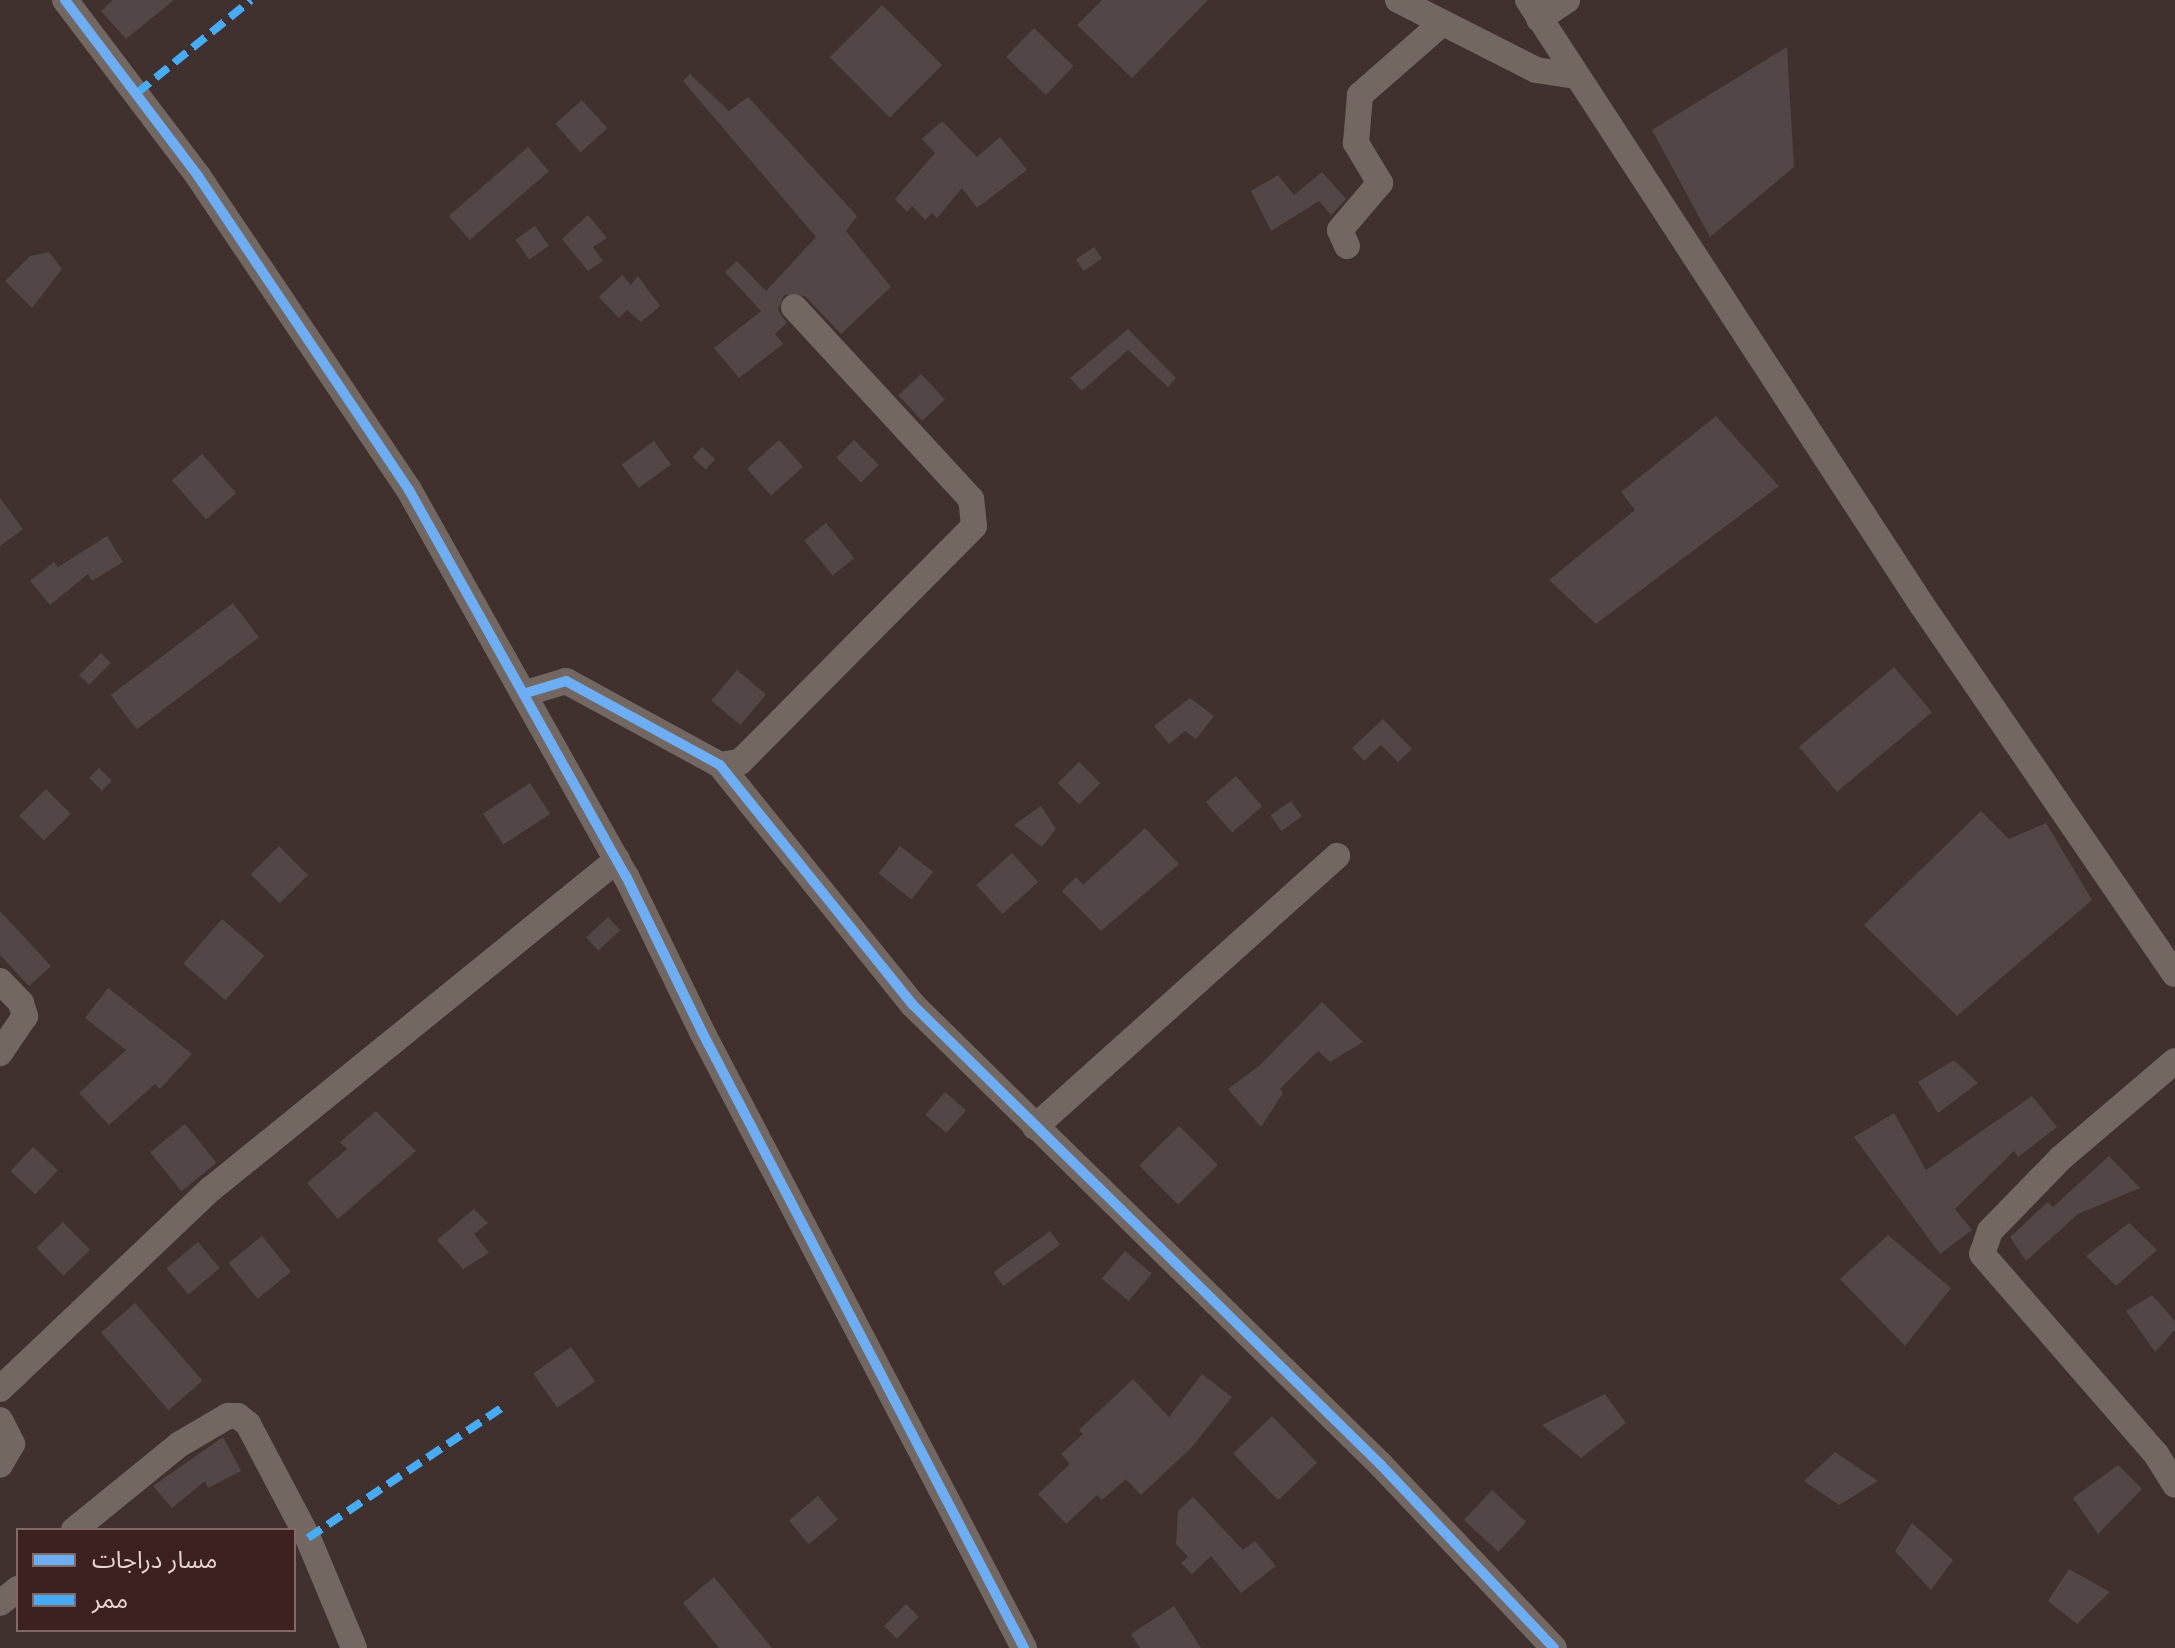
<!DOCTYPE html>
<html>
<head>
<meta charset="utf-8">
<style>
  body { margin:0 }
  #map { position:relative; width:2175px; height:1648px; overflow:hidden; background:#40312f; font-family:Montserrat,"Noto Sans Arabic",sans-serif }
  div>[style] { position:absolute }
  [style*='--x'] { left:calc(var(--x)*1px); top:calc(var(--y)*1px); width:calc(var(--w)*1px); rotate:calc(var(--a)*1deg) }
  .building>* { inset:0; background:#524647; transform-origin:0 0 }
  .minor>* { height:26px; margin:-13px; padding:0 13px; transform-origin:13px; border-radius:13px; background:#736761 }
  .quiet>* { height:8px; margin-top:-4px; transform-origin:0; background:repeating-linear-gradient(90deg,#46acf6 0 16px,transparent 0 24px) }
  .cycleway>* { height:10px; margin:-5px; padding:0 5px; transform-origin:5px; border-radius:5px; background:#6dadf4 }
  span { translate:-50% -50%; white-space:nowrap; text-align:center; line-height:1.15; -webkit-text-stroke:8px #3c211e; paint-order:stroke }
  .legend { position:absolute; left:16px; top:1528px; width:280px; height:104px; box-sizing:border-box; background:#3c211e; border:2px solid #806966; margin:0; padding:10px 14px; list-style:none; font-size:24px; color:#e7d4d1 }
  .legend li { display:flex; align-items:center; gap:16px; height:40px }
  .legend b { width:40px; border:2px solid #806966 }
</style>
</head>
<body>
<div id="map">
  <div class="building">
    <i style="clip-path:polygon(113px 0,174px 0,126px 39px,101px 11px)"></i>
    <i style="clip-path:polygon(1102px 0,1208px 0,1132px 78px,1077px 25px)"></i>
    <i style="left:882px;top:5px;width:85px;height:74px;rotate:45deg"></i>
    <i style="left:1034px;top:28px;width:55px;height:40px;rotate:44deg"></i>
    <i style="clip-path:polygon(1787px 47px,1794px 167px,1710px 237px,1652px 130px)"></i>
    <i style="clip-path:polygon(690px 74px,729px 111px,748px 97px,857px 216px,846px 231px,891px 287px,841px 334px,805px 296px,784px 295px,778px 310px,787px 323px,775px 334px,783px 344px,739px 378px,714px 348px,761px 311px,725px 272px,737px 261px,766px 291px,816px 237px,683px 81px)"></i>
    <i style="left:582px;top:100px;width:38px;height:36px;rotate:48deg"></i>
    <i style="clip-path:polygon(942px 121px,977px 157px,1000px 137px,1027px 170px,977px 208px,962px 188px,937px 218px,932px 213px,925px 220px,912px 206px,907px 212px,895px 199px,935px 153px,922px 139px)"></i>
    <i style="left:528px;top:147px;width:32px;height:105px;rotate:49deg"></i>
    <i style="clip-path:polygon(1322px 172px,1346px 199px,1336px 210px,1331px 215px,1319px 201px,1271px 231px,1251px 191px,1278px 175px,1294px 195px)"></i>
    <i style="clip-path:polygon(588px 215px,607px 238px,593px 247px,603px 261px,588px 271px,562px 239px)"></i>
    <i style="left:535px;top:226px;width:24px;height:24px;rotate:55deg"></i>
    <i style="left:1094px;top:247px;width:14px;height:22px;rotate:56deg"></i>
    <i style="clip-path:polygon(49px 252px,62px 269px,32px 308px,5px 281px,30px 256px)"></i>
    <i style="clip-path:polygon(622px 275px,631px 285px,638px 276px,660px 306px,641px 322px,627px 310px,619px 318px,599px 297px)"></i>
    <i style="clip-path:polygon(1128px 329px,1176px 378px,1168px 387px,1128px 350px,1082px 391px,1070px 378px)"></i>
    <i style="left:921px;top:374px;width:35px;height:31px;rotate:47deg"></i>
    <i style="clip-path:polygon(1716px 416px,1779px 486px,1596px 624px,1549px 580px,1635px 510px,1621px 492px)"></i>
    <i style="left:779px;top:440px;width:36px;height:43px;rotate:48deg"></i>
    <i style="left:854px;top:440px;width:35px;height:25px;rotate:45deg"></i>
    <i style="left:654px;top:441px;width:29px;height:40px;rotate:54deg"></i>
    <i style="left:702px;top:447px;width:18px;height:14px;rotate:43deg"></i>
    <i style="left:202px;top:454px;width:52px;height:40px;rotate:49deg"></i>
    <i style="clip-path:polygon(0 498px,23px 529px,0 546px)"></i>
    <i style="left:826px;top:523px;width:45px;height:28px;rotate:51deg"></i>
    <i style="clip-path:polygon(107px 536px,123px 562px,92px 581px,88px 574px,50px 605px,30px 581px,54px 562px,58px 567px)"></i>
    <i style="left:233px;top:603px;width:43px;height:153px;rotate:53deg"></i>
    <i style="left:101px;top:653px;width:14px;height:31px;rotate:45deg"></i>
    <i style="left:1894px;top:667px;width:59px;height:124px;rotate:50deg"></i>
    <i style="left:737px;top:670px;width:38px;height:40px;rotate:40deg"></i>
    <i style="clip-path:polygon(1190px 698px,1214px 716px,1196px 739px,1185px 731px,1169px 744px,1154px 726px)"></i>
    <i style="clip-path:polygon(1383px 719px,1412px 749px,1398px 762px,1381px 745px,1364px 761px,1352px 748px)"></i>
    <i style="left:1079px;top:762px;width:30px;height:30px;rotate:45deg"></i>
    <i style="left:99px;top:768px;width:18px;height:14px;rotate:45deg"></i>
    <i style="left:1236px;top:776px;width:40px;height:40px;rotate:49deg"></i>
    <i style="left:530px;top:783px;width:37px;height:56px;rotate:57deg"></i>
    <i style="left:46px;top:789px;width:35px;height:38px;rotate:45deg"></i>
    <i style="left:1291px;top:801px;width:19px;height:25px;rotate:55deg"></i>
    <i style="clip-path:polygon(1041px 806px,1056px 829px,1042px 847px,1014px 825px)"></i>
    <i style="clip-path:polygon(1981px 811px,2009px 839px,2046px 823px,2092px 900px,1957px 1016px,1864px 925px)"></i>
    <i style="clip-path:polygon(1145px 828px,1179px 864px,1101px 931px,1062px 891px,1076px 877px,1083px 885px)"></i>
    <i style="left:279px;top:846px;width:41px;height:40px;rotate:45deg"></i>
    <i style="left:900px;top:846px;width:42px;height:35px;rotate:38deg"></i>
    <i style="left:1012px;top:853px;width:39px;height:48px;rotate:48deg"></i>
    <i style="clip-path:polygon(0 911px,51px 966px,29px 986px,0 955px)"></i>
    <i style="left:608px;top:917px;width:18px;height:30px;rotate:47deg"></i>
    <i style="left:222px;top:919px;width:56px;height:59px;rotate:41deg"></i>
    <i style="clip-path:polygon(108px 988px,192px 1054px,160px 1089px,155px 1084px,109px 1125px,79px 1093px,126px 1050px,85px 1018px)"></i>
    <i style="clip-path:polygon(1322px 1002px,1363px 1042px,1330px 1062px,1318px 1051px,1280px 1089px,1283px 1093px,1261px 1127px,1228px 1089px,1260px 1065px)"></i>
    <i style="clip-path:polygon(1954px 1060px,1978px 1083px,1938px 1113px,1918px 1082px)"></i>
    <i style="left:945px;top:1092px;width:28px;height:30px;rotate:41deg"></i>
    <i style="clip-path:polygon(2032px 1096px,2057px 1127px,2018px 1157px,2014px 1151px,1955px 1209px,1972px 1230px,1940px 1254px,1854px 1137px,1894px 1113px,1926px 1170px)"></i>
    <i style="clip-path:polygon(376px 1111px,416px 1151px,338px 1219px,307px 1183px,347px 1149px,340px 1142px)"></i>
    <i style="left:185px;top:1124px;width:50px;height:45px;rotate:51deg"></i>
    <i style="left:1179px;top:1126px;width:55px;height:56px;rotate:45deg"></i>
    <i style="left:33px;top:1147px;width:34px;height:33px;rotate:43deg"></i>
    <i style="clip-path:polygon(2109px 1156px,2140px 1188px,2078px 1214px,2026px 1261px,2010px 1237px,2048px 1202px,2053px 1207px)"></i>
    <i style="clip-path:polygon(474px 1209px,488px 1223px,474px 1234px,489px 1253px,463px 1269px,437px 1240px)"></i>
    <i style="left:63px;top:1222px;width:39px;height:37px;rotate:46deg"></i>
    <i style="clip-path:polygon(2129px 1223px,2157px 1250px,2116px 1286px,2086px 1256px)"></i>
    <i style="left:1050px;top:1231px;width:17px;height:70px;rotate:54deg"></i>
    <i style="clip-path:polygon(1888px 1235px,1951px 1288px,1905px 1346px,1840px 1279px)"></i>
    <i style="left:262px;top:1236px;width:46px;height:43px;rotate:51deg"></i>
    <i style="left:198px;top:1242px;width:34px;height:41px;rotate:50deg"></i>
    <i style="left:1125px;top:1251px;width:35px;height:36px;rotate:40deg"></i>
    <i style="clip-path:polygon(2152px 1295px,2175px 1321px,2175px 1330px,2155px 1352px,2126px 1311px)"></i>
    <i style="left:135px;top:1303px;width:103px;height:45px;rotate:49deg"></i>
    <i style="left:571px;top:1347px;width:42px;height:46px;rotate:55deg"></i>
    <i style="clip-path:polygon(1202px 1374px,1232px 1397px,1192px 1447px,1141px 1495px,1126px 1479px,1102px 1500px,1097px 1495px,1066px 1524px,1038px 1494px,1070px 1464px,1061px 1454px,1083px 1434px,1079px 1430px,1133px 1379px,1169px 1417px)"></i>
    <i style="clip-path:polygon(1605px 1394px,1626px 1423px,1581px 1458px,1542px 1425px)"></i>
    <i style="left:1272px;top:1416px;width:65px;height:54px;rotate:46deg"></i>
    <i style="clip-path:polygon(223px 1437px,241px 1471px,208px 1488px,205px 1481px,172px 1508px,153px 1486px)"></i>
    <i style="clip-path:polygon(1835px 1452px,1878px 1481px,1839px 1505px,1804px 1481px)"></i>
    <i style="clip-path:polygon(2118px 1465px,2142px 1489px,2098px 1534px,2073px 1498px)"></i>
    <i style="left:1492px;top:1490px;width:47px;height:41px;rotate:43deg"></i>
    <i style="left:818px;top:1496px;width:31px;height:38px;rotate:50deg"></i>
    <i style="clip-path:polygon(1193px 1497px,1243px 1550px,1255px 1541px,1276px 1566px,1241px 1593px,1211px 1556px,1192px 1574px,1181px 1563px,1188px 1557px,1176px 1544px,1178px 1511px)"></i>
    <i style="clip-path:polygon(1912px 1523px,1953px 1560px,1931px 1590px,1895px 1551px)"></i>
    <i style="clip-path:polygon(2069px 1569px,2110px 1592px,2077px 1624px,2048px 1601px)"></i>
    <i style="clip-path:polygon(714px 1577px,772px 1648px,719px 1648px,683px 1603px)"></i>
    <i style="left:906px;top:1604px;width:18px;height:31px;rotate:45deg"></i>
    <i style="clip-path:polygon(1174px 1606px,1201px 1648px,1140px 1648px,1131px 1634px)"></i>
  </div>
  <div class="minor">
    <i style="--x:65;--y:0;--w:221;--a:52.9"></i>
    <i style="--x:198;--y:176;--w:378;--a:56.1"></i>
    <i style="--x:409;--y:490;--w:443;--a:60.7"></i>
    <i style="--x:626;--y:876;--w:174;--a:64"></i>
    <i style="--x:702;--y:1032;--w:695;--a:62.4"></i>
    <i style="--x:1398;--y:0;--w:155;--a:26.9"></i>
    <i style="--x:1536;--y:70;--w:40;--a:8.5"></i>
    <i style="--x:1528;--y:0;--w:722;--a:56.93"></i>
    <i style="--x:1922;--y:605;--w:447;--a:55.6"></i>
    <i style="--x:1539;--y:19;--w:34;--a:-34"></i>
    <i style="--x:1347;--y:246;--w:17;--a:-114"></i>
    <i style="--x:1340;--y:230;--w:62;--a:-49.6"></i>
    <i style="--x:1380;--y:183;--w:47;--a:-121"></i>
    <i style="--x:1356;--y:143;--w:48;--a:-85.2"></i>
    <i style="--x:1360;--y:95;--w:108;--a:-41.2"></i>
    <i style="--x:526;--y:693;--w:42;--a:-16.7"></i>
    <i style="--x:566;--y:681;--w:175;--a:28.6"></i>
    <i style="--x:720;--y:765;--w:307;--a:51.2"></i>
    <i style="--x:912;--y:1004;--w:656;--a:44.51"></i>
    <i style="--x:1380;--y:1464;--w:253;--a:46.6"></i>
    <i style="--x:720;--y:765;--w:20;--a:-9"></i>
    <i style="--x:740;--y:762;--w:332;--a:-45.2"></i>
    <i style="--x:974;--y:526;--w:27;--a:-96"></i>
    <i style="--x:971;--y:499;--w:261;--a:-132.7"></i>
    <i style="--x:0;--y:981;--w:30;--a:46"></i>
    <i style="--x:21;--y:1003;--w:14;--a:73"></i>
    <i style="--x:25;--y:1016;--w:45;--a:124"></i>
    <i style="--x:2175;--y:1061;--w:150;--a:139.6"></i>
    <i style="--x:2061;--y:1158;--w:102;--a:134.2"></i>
    <i style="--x:1990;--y:1231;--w:24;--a:109"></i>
    <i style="--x:1982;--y:1254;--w:265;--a:49"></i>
    <i style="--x:2156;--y:1454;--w:36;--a:58"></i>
    <i style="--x:1035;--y:1127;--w:406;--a:-41.9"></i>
    <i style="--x:0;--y:1389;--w:291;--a:-43.5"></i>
    <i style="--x:211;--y:1189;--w:523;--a:-39.02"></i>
    <i style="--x:0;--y:1420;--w:27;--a:63"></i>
    <i style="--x:12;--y:1444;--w:24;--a:120"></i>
    <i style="--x:74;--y:1530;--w:136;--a:-39.1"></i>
    <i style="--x:180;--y:1444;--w:56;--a:-30.3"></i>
    <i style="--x:228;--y:1416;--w:10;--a:0"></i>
    <i style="--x:238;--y:1416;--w:13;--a:39"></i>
    <i style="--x:248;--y:1424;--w:129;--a:62.2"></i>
    <i style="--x:308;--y:1538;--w:119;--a:67.3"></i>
    <i style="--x:0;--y:1603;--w:23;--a:-38"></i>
  </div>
  <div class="quiet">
    <i style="--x:137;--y:93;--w:147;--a:-39.2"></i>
    <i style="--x:308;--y:1538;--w:235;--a:-33.9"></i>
  </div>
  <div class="cycleway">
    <i style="--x:65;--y:0;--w:221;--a:52.9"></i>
    <i style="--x:198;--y:176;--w:378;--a:56.1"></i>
    <i style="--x:409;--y:490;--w:443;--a:60.7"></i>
    <i style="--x:626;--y:876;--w:174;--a:64"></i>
    <i style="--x:702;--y:1032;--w:695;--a:62.4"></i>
    <i style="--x:526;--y:693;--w:42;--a:-16.7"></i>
    <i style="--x:566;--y:681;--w:175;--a:28.6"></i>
    <i style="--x:720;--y:765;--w:307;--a:51.2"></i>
    <i style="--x:912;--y:1004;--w:656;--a:44.51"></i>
    <i style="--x:1380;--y:1464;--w:253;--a:46.6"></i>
  </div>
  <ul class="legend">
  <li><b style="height:10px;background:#6dadf4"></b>مسار دراجات</li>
  <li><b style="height:10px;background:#46acf6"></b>ممر</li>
  </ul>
</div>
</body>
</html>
